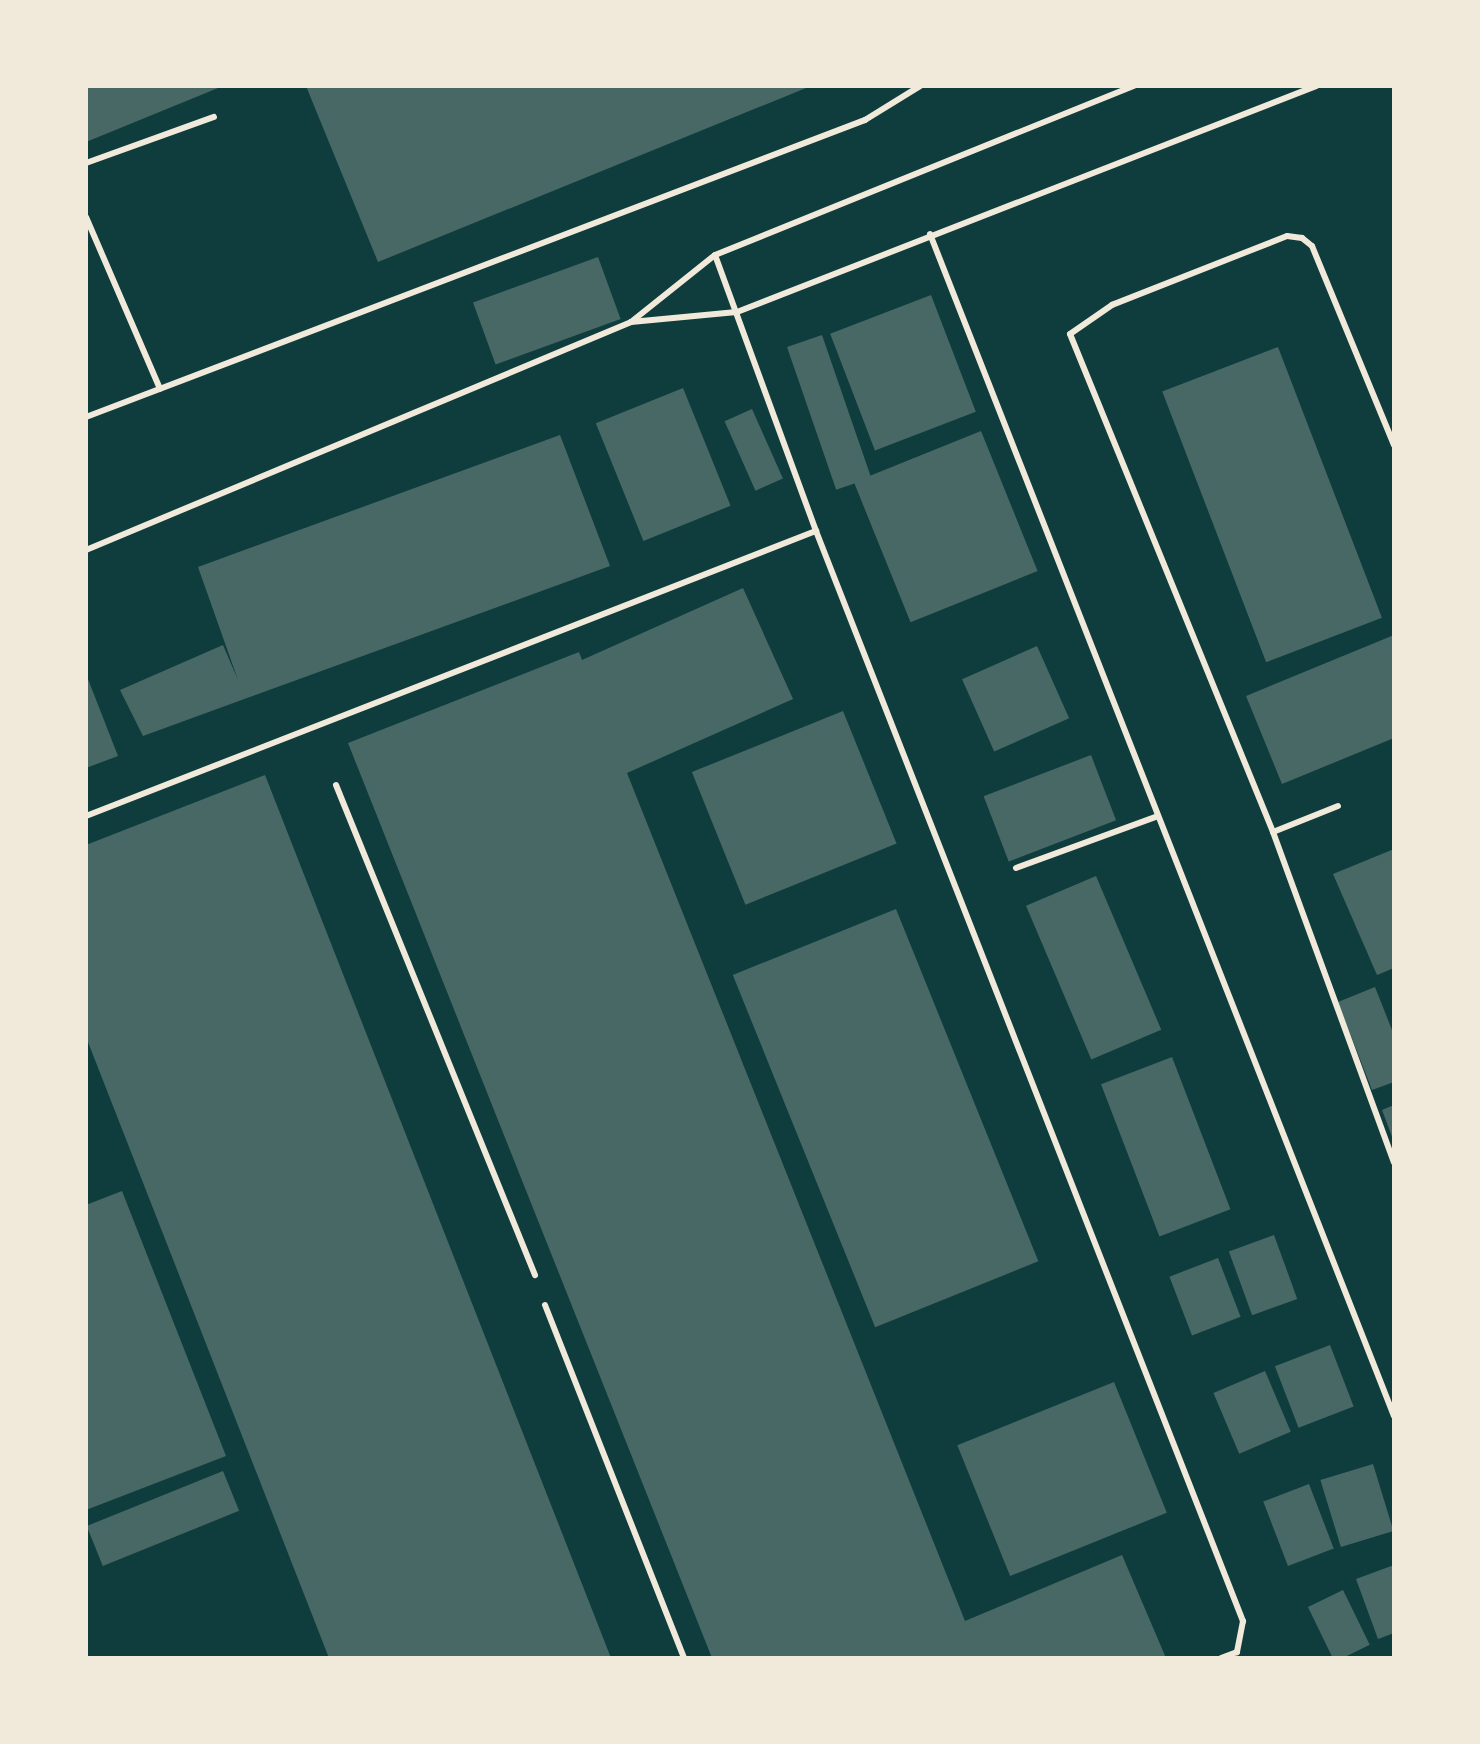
<!DOCTYPE html>
<html>
<head>
<meta charset="utf-8">
<style>
  body { margin:0 }
  #map { position:relative; width:1480px; height:1744px; overflow:hidden; background:#0f3d3e; font-family:Jost,sans-serif }
  div>[style] { position:absolute }
  [style*='--x'] { left:calc(var(--x)*1px); top:calc(var(--y)*1px); width:calc(var(--w)*1px); rotate:calc(var(--a)*1deg) }
  .building>* { inset:0; background:#486865; transform-origin:0 0 }
  .service>* { height:6px; margin:-3px; padding:0 3px; transform-origin:3px; border-radius:3px; background:#f1e9da }
  span { translate:-50% -50%; white-space:nowrap; text-align:center; line-height:1.15; -webkit-text-stroke:6px #f1e9da; paint-order:stroke }
  .frame { position:absolute; inset:0; border:88px solid #f1e9da; pointer-events:none }
</style>
</head>
<body>
<div id="map">
  <div class="building">
    <i style="clip-path:polygon(86px 86px,223px 86px,86px 142px)"></i>
    <i style="clip-path:polygon(306px 86px,811px 86px,378px 262px)"></i>
    <i style="left:598px;top:257px;width:66px;height:133px;rotate:70deg"></i>
    <i style="left:931px;top:295px;width:125px;height:108px;rotate:69deg"></i>
    <i style="left:822px;top:335px;width:151px;height:37px;rotate:71deg"></i>
    <i style="left:1278px;top:347px;width:290px;height:124px;rotate:69deg"></i>
    <i style="left:683px;top:388px;width:127px;height:94px;rotate:68deg"></i>
    <i style="left:752px;top:409px;width:76px;height:30px;rotate:66deg"></i>
    <i style="left:981px;top:431px;width:151px;height:137px;rotate:68deg"></i>
    <i style="clip-path:polygon(560px 435px,610px 566px,143px 736px,120px 690px,223px 645px,238px 680px,198px 567px)"></i>
    <i style="clip-path:polygon(743px 588px,793px 699px,627px 773px,965px 1621px,1122px 1555px,1166px 1658px,712px 1658px,348px 743px,579px 652px,582px 660px)"></i>
    <i style="clip-path:polygon(1394px 635px,1394px 738px,1282px 784px,1246px 696px)"></i>
    <i style="left:1037px;top:646px;width:79px;height:82px;rotate:66deg"></i>
    <i style="clip-path:polygon(86px 674px,118px 756px,86px 768px)"></i>
    <i style="left:843px;top:711px;width:143px;height:163px;rotate:68deg"></i>
    <i style="left:1091px;top:755px;width:70px;height:115px;rotate:69deg"></i>
    <i style="clip-path:polygon(265px 775px,611px 1658px,329px 1658px,86px 1037px,86px 845px)"></i>
    <i style="clip-path:polygon(1394px 849px,1394px 968px,1377px 975px,1333px 874px)"></i>
    <i style="left:1096px;top:876px;width:167px;height:76px;rotate:67deg"></i>
    <i style="left:896px;top:909px;width:380px;height:176px;rotate:68deg"></i>
    <i style="clip-path:polygon(1375px 987px,1394px 1035px,1394px 1082px,1372px 1090px,1338px 1002px)"></i>
    <i style="left:1172px;top:1057px;width:163px;height:76px;rotate:69deg"></i>
    <i style="clip-path:polygon(1394px 1105px,1394px 1142px,1382px 1110px)"></i>
    <i style="clip-path:polygon(122px 1191px,226px 1456px,86px 1510px,86px 1205px)"></i>
    <i style="left:1274px;top:1235px;width:68px;height:48px;rotate:70deg"></i>
    <i style="left:1218px;top:1258px;width:63px;height:52px;rotate:69deg"></i>
    <i style="left:1330px;top:1345px;width:66px;height:59px;rotate:69deg"></i>
    <i style="left:1265px;top:1371px;width:66px;height:56px;rotate:67deg"></i>
    <i style="left:1114px;top:1382px;width:141px;height:169px;rotate:68deg"></i>
    <i style="left:1373px;top:1464px;width:70px;height:55px;rotate:73deg"></i>
    <i style="left:223px;top:1471px;width:43px;height:147px;rotate:68deg"></i>
    <i style="left:1309px;top:1484px;width:69px;height:49px;rotate:69deg"></i>
    <i style="clip-path:polygon(1394px 1565px,1394px 1633px,1378px 1639px,1356px 1579px)"></i>
    <i style="left:1343px;top:1590px;width:61px;height:39px;rotate:64deg"></i>
  </div>
  <div class="service">
    <i style="--x:86;--y:163;--w:136;--a:-19.8"></i>
    <i style="--x:86;--y:217;--w:187;--a:66.7"></i>
    <i style="--x:930;--y:234;--w:1270;--a:68.57"></i>
    <i style="--x:715;--y:255;--w:294;--a:69.9"></i>
    <i style="--x:631;--y:322;--w:106;--a:-5.4"></i>
    <i style="--x:737;--y:312;--w:622;--a:-21.32"></i>
    <i style="--x:86;--y:417;--w:834;--a:-20.87"></i>
    <i style="--x:865;--y:120;--w:65;--a:-31.7"></i>
    <i style="--x:1394;--y:445;--w:215;--a:-112.4"></i>
    <i style="--x:1312;--y:246;--w:13;--a:-141"></i>
    <i style="--x:1302;--y:238;--w:15;--a:-172"></i>
    <i style="--x:1287;--y:236;--w:188;--a:158.5"></i>
    <i style="--x:1112;--y:305;--w:51;--a:145.4"></i>
    <i style="--x:1070;--y:334;--w:538;--a:67.82"></i>
    <i style="--x:1273;--y:832;--w:352;--a:69.9"></i>
    <i style="--x:86;--y:550;--w:591;--a:-22.7"></i>
    <i style="--x:631;--y:322;--w:107;--a:-38.6"></i>
    <i style="--x:715;--y:255;--w:452;--a:-22"></i>
    <i style="--x:336;--y:785;--w:529;--a:67.9"></i>
    <i style="--x:86;--y:816;--w:784;--a:-21.33"></i>
    <i style="--x:816;--y:531;--w:1171;--a:68.61"></i>
    <i style="--x:1243;--y:1621;--w:32;--a:101"></i>
    <i style="--x:1237;--y:1652;--w:17;--a:159"></i>
    <i style="--x:1273;--y:832;--w:70;--a:-21.8"></i>
    <i style="--x:1016;--y:868;--w:151;--a:-20.1"></i>
    <i style="--x:545;--y:1305;--w:379;--a:68.5"></i>
  </div>
  <div class="frame"></div>
</div>
</body>
</html>
